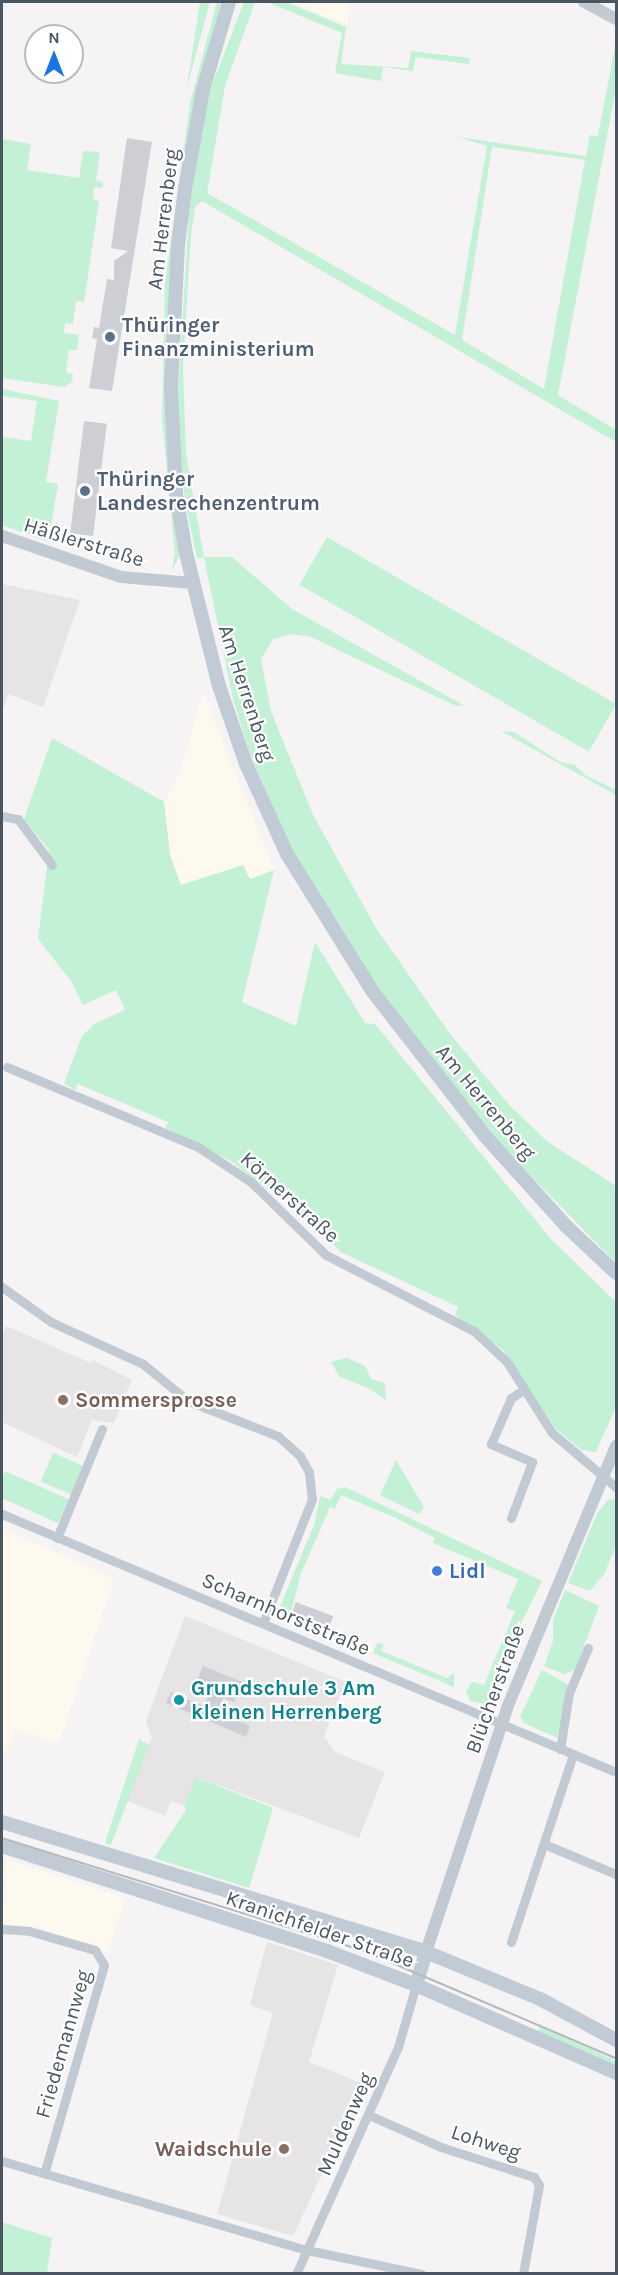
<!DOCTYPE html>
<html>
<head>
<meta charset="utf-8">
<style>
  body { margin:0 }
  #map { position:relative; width:618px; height:2275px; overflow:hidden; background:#f5f3f3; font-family:Karla,sans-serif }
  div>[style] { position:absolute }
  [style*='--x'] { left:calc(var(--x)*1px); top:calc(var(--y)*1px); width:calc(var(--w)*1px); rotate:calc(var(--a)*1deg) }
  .commercial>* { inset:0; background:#fdf9ef }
  .education>* { inset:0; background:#e6e4e5 }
  .green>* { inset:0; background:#c3f1d5; transform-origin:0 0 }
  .building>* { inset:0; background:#cdcfd5; transform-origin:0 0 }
  .minor>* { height:9px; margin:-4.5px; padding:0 4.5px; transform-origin:4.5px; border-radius:4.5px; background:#c1cad2 }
  .tertiary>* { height:12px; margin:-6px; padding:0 6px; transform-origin:6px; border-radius:6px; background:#c1cad2 }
  .secondary>* { height:14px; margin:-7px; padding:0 7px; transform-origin:7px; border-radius:7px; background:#c1cbd6 }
  .tram>* { height:1.5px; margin:-0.75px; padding:0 0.75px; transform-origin:0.75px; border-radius:0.75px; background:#b5b8bd }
  .dots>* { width:16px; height:16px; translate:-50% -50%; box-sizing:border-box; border:3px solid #fff; border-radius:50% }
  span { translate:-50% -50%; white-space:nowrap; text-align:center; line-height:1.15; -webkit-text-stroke:4.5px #fff; paint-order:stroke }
  .street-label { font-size:21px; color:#4a5661 }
  .service-label { font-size:21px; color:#4e5e75; font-weight:700 }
  .left { translate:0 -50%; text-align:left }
  .education-label { font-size:21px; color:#785e54; font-weight:700 }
  .right { translate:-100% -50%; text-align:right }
  .shop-label { font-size:21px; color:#366cbe; font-weight:700 }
  .culture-label { font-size:21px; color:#0d838f; font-weight:700 }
  .frame { position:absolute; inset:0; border:3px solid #4a5661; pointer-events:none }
  .north { position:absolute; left:24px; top:24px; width:60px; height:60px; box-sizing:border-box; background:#fff; border:2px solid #b7bbc0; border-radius:50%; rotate:0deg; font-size:16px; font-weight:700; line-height:24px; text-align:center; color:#4a5661 }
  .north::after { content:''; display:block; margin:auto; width:21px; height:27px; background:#1a73e8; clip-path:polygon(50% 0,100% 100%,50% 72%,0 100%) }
</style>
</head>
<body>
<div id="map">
  <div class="commercial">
    <i style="clip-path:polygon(292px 2px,350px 2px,347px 25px)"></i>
    <i style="clip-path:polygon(203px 692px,274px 870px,249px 879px,242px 865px,181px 885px,170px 855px,164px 802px,181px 769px)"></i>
    <i style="clip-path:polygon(2px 1528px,114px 1579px,59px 1743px,16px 1729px,7px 1753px,2px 1751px)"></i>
    <i style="clip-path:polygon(6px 1859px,126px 1898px,107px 1952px,37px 1927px,2px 1924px)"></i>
  </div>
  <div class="education">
    <i style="clip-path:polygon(2px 584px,80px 600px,43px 707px,8px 694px,2px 713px)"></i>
    <i style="clip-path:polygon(6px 1326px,91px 1363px,93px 1360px,132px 1380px,114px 1423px,92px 1420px,77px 1457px,2px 1422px,2px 1336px)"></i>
    <i style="clip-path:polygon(185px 1616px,346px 1682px,324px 1736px,335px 1752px,385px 1772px,359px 1838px,197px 1777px,184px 1806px,171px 1801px,165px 1816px,125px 1800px,152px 1738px,146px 1721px)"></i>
    <i style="clip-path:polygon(267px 1942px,338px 1965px,309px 2062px,364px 2084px,293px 2236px,217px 2214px,273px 2013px,250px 2005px)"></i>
  </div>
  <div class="green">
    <i style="clip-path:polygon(200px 2px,210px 2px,187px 87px)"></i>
    <i style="clip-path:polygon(217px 2px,221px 2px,187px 144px,171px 257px,165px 413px,179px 557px,172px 570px,175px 553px,162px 419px,165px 284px,190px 103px)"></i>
    <i style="clip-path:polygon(evenodd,244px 2px,255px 2px,225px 86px,207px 193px,455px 335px,487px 146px,458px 137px,586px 156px,590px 135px,598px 136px,616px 41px,616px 88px,558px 395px,616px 430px,616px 442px,202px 201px,195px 207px,191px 236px,183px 368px,186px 455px,204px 557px,232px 557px,292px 609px,463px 705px,456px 706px,311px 637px,292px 634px,273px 639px,261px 659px,271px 711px,313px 815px,376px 928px,450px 1034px,510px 1106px,548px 1142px,616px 1186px,616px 1263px,490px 1134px,377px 989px,292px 851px,250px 754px,233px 699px,204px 558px,197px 558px,185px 501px,177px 411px,190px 195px,209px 93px,244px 2px,492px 147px,585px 160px,544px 389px,462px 340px,492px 147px)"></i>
    <i style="clip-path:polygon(267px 2px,286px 2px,346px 27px,341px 64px,408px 68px,411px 51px,470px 58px,469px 64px,416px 57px,413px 71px,383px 67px,381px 81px,335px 73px,342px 33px)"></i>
    <i style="clip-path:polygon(2px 139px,31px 144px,27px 170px,79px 178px,83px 151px,100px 152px,96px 180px,103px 182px,102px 188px,94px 187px,93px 200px,99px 201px,84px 302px,76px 301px,73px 324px,65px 323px,64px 333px,79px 335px,77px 350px,69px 350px,66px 372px,73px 374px,72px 382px,64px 387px,2px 378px)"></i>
    <i style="clip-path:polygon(2px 389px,59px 401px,46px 482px,58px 484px,51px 526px,39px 523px,37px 531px,49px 535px,48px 542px,2px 525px,2px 437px,31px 441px,37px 401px,2px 396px)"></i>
    <i style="left:327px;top:537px;width:334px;height:55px;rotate:30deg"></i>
    <i style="clip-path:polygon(501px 731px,514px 732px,560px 762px,575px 765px,585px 775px,616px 790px,616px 795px)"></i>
    <i style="clip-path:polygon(52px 738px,164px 802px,170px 855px,181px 885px,243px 865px,250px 879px,274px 870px,242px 1002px,296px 1026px,315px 942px,365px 1023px,375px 1024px,551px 1239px,616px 1302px,616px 1407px,596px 1452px,581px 1450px,556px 1429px,503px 1350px,455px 1315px,458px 1307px,341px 1252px,275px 1185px,268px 1190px,231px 1161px,165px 1128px,168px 1122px,78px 1084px,75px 1090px,64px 1083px,82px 1036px,94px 1024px,125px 1010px,116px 990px,83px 1005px,71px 981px,38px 939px,49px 850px,24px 819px)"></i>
    <i style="clip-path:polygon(347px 1358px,365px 1366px,371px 1379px,385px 1383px,386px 1401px,372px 1390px,339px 1376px,331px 1362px)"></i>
    <i style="left:53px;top:1453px;width:33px;height:31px;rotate:23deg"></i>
    <i style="clip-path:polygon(396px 1460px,424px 1507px,419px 1514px,380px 1495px)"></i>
    <i style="left:5px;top:1471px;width:70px;height:26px;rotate:24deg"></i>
    <i style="clip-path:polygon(345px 1487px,542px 1581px,511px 1644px,491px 1705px,470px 1701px,466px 1692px,472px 1682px,484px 1685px,515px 1611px,506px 1608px,518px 1579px,433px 1543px,435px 1538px,394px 1517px,341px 1495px,335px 1509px,330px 1507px,300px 1576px,290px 1617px,278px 1612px,315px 1522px,320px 1496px,331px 1500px,337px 1489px)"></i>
    <i style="clip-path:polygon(616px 1499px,616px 1546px,604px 1574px,590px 1591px,568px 1583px,598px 1512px,608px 1500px)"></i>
    <i style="clip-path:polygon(565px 1590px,599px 1606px,575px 1670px,564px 1674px,544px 1666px,553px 1641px,553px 1620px)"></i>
    <i style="clip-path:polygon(377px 1643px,384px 1644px,381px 1651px,447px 1678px,454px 1673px,454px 1687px,373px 1653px)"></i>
    <i style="clip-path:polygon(542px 1670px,569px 1685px,557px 1738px,524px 1723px,520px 1717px)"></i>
    <i style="clip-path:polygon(139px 1739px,149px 1745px,111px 1845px,105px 1843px)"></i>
    <i style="clip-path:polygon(196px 1777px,273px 1808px,249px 1888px,154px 1858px,186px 1810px,184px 1806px)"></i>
    <i style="clip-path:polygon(540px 2026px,616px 2061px,616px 2066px,538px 2032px)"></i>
    <i style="clip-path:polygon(2px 2222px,52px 2238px,47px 2273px,2px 2273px)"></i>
  </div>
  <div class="building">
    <i style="clip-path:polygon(127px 138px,152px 142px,112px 391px,89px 388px,97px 339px,92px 338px,94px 327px,99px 328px,107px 279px,114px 280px,114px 261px,128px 251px,111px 248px)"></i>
    <i style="left:84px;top:421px;width:23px;height:113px;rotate:7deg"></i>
    <i style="left:296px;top:1602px;width:40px;height:16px;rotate:21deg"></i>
    <i style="clip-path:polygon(203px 1666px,242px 1682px,234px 1702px,223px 1698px,217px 1712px,250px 1726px,246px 1737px,166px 1703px,171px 1692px,204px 1706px,210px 1692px,195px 1686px)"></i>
  </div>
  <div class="minor">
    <i style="--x:2;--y:816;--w:16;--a:11"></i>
    <i style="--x:18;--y:819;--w:57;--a:53.5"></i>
    <i style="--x:7;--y:1067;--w:207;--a:22.7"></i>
    <i style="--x:198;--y:1147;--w:64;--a:33.4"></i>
    <i style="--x:251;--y:1182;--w:105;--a:44.2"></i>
    <i style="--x:326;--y:1255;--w:166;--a:27.2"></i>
    <i style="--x:474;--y:1331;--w:45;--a:43.2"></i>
    <i style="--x:507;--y:1362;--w:84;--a:57.6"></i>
    <i style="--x:552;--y:1433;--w:84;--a:40.2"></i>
    <i style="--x:2;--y:1287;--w:60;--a:35.5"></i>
    <i style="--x:51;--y:1322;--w:101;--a:24.5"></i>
    <i style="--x:143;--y:1364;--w:58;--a:39.4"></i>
    <i style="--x:188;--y:1401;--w:97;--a:21.3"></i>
    <i style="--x:278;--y:1436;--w:30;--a:42"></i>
    <i style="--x:300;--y:1456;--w:18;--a:61"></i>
    <i style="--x:309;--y:1472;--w:27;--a:84"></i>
    <i style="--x:312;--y:1499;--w:133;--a:111.6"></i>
    <i style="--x:2;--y:1514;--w:666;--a:22.79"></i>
    <i style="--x:511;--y:1518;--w:60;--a:-69.4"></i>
    <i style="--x:532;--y:1462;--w:45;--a:-156.3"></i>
    <i style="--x:491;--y:1444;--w:50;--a:-66.5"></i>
    <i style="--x:511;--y:1398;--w:14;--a:-34"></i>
    <i style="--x:57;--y:1538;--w:118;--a:-67.6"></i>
    <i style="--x:560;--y:1749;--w:57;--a:-80.9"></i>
    <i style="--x:569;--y:1693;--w:49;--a:-67.1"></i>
    <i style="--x:544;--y:1844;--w:78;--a:22.6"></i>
    <i style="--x:2;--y:1929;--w:27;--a:4"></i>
    <i style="--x:29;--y:1931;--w:69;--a:16.1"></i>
    <i style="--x:95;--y:1950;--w:17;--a:59"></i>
    <i style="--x:104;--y:1965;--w:217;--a:106"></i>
    <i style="--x:511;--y:1942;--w:198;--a:-71.7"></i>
    <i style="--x:369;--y:2115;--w:79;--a:24"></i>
    <i style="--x:441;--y:2147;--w:98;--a:17.9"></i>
    <i style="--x:534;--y:2177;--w:9;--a:58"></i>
    <i style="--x:539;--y:2185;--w:90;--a:100.2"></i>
    <i style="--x:2;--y:2161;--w:318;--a:16.3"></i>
    <i style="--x:307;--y:2250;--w:117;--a:11.8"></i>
    <i style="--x:296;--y:2274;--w:249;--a:-65.8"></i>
    <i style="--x:398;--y:2047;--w:65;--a:-73.8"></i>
  </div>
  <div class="tertiary">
    <i style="--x:584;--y:2;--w:36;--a:28"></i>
    <i style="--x:2;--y:536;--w:126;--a:19"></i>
    <i style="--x:121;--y:577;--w:71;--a:4.8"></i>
    <i style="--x:426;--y:1952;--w:257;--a:-71.6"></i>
    <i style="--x:507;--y:1708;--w:284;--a:-67.4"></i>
  </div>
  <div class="secondary">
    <i style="--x:229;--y:2;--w:92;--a:106.5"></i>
    <i style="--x:203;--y:90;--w:101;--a:100.3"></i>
    <i style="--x:185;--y:189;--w:56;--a:97.1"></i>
    <i style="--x:178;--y:245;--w:145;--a:92.8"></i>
    <i style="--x:171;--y:390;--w:104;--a:87.2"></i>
    <i style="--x:176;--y:494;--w:60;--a:80.4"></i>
    <i style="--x:186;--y:553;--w:137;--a:76.1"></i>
    <i style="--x:219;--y:686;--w:83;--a:70.9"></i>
    <i style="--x:246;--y:764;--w:99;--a:65.5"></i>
    <i style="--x:287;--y:854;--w:163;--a:58.1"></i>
    <i style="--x:373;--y:992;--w:182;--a:52.1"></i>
    <i style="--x:485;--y:1136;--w:121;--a:48"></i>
    <i style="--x:566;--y:1226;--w:69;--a:43.2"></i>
    <i style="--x:2;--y:1822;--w:443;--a:17"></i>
    <i style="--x:426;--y:1952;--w:123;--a:22.4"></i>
    <i style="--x:540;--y:1999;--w:86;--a:28.3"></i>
    <i style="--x:2;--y:1846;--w:342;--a:17.9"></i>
    <i style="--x:327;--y:1951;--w:95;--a:20.9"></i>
    <i style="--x:416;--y:1985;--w:219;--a:23.7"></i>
    <i style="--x:416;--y:1985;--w:34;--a:-73"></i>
  </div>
  <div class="tram">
    <i style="--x:2;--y:1838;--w:382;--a:17.3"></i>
    <i style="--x:367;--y:1952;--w:271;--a:23.1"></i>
  </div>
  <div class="dots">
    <i style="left:110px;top:337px;background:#5c6f8a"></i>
    <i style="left:85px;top:491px;background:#5c6f8a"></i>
    <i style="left:63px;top:1400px;background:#8d6e63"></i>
    <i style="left:437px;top:1571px;background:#3f7fe0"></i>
    <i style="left:179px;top:1700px;background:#0f9aa8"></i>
    <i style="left:284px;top:2149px;background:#8d6e63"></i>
  </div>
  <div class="street-label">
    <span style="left:163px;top:219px;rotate:-83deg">Am Herrenberg</span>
    <span style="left:84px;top:542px;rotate:17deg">Häßlerstraße</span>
    <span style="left:247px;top:693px;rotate:72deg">Am Herrenberg</span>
    <span style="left:486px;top:1102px;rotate:50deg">Am Herrenberg</span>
    <span style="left:290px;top:1197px;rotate:42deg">Körnerstraße</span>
    <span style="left:286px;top:1614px;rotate:23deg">Scharnhorststraße</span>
    <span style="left:495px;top:1689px;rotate:-70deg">Blücherstraße</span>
    <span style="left:320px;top:1929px;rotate:19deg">Kranichfelder Straße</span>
    <span style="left:63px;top:2044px;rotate:-74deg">Friedemannweg</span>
    <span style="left:345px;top:2124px;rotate:-66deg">Muldenweg</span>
    <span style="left:486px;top:2142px;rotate:18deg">Lohweg</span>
  </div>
  <div class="service-label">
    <span class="left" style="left:122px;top:337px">Thüringer<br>Finanzministerium</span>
    <span class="left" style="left:97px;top:491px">Thüringer<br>Landesrechenzentrum</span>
  </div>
  <div class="education-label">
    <span class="left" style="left:75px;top:1400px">Sommersprosse</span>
    <span class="right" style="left:272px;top:2149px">Waidschule</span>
  </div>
  <div class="shop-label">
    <span class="left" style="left:449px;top:1571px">Lidl</span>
  </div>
  <div class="culture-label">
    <span class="left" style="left:191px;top:1700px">Grundschule 3 Am<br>kleinen Herrenberg</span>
  </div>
  <div class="frame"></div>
  <div class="north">N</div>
</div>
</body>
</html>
